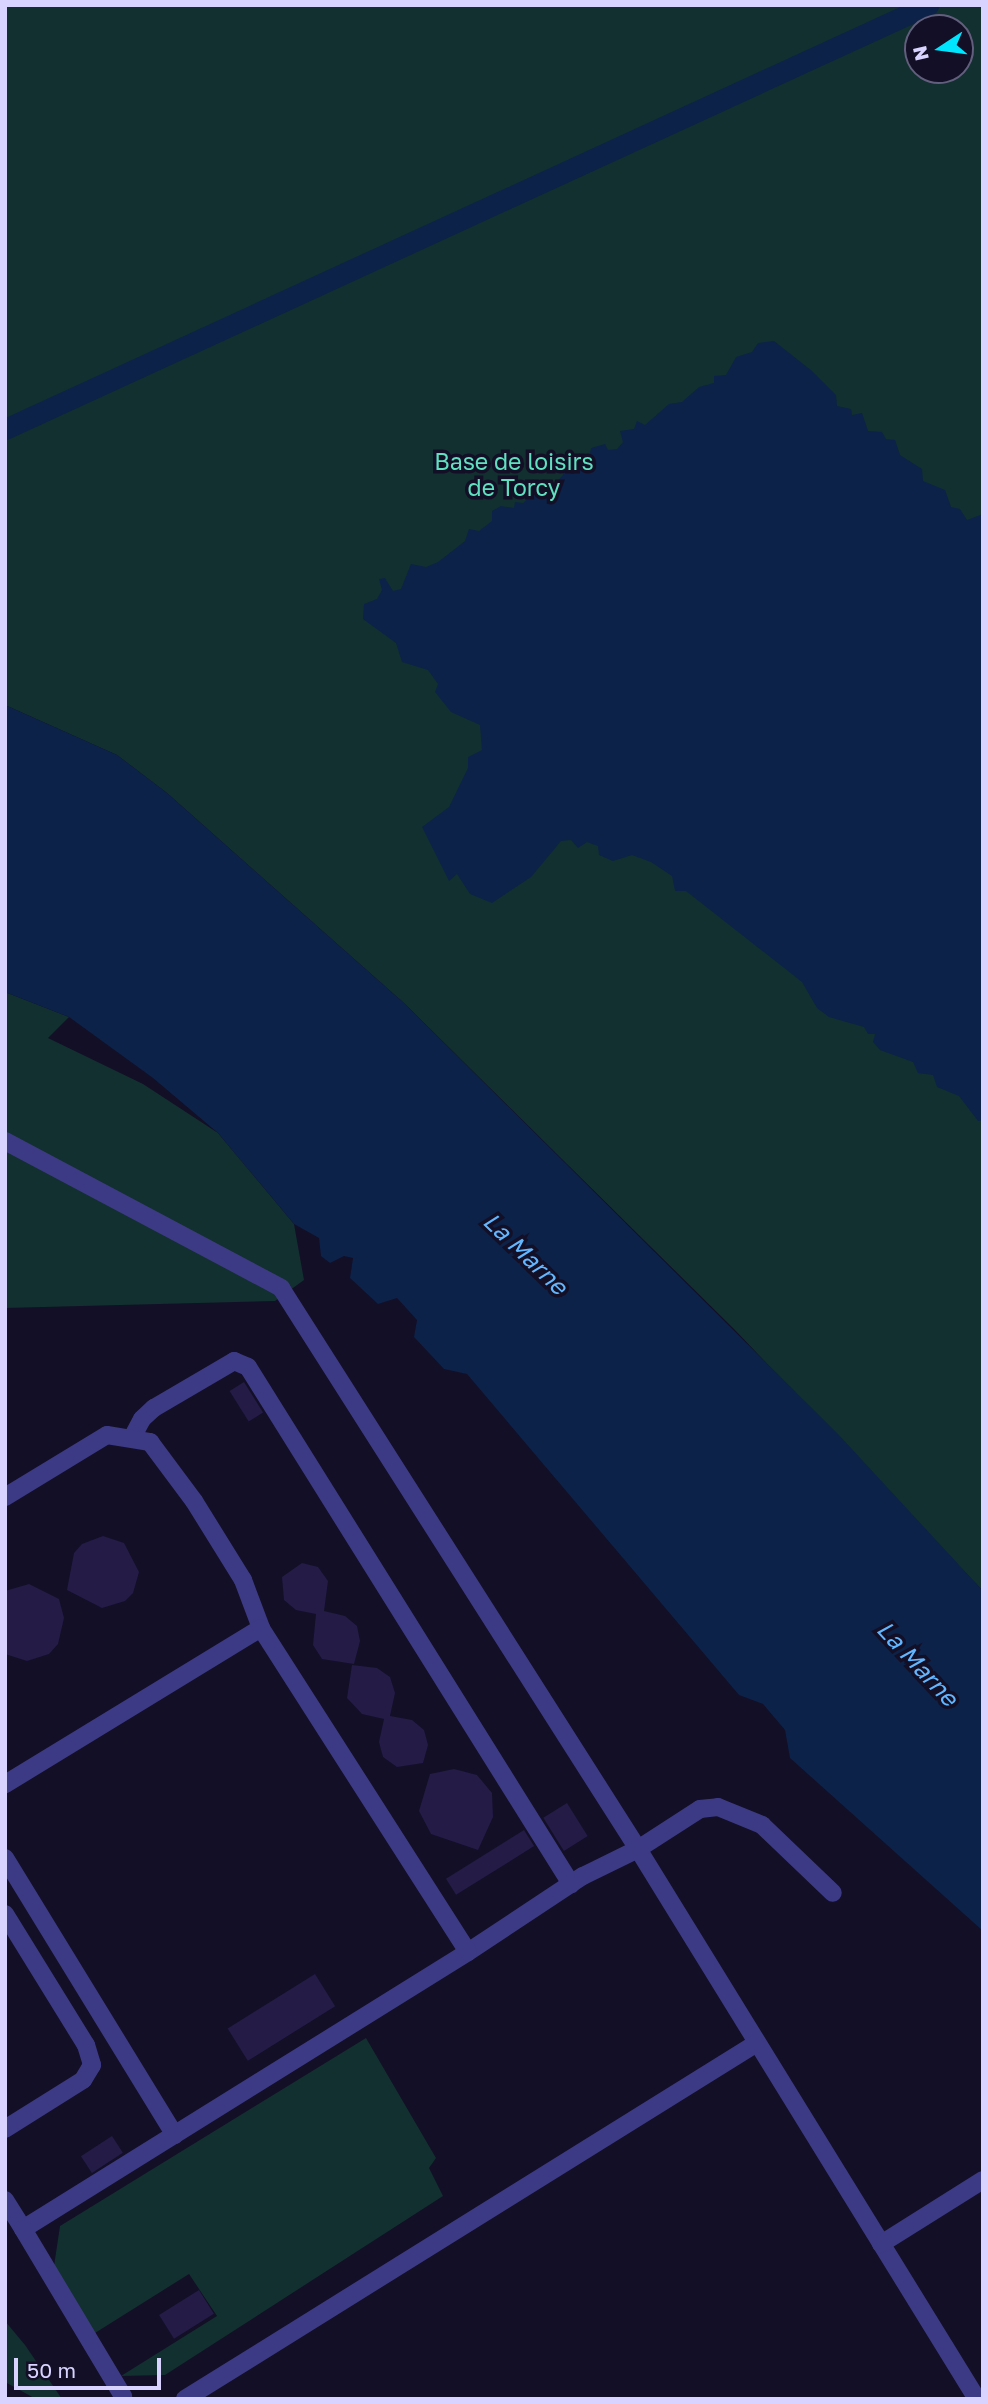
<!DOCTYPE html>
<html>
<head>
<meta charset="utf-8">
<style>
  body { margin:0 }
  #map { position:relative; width:988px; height:2404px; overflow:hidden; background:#130f26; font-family:"Golos Text",sans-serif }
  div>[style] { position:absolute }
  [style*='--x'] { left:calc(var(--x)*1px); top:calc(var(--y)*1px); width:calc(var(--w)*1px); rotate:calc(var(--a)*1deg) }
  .green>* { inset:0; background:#12302f }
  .water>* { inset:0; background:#0c2248 }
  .canal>* { height:21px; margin:-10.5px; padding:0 10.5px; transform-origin:10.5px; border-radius:10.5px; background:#0c2248 }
  .building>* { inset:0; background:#241b47; transform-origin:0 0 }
  .minor>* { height:18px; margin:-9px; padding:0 9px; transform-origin:9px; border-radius:9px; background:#3d3a85 }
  span { translate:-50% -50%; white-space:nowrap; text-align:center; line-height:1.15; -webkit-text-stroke:7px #130f26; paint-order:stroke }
  .park-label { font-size:23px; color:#5fe0c0 }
  .water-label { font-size:24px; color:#62b6ff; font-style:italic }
  .frame { position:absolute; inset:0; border:7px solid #d9d4ff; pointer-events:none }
  .north { position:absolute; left:904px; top:14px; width:70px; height:70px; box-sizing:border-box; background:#130f26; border:2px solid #625e7d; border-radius:50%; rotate:257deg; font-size:19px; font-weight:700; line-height:28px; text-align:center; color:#d9d4ff }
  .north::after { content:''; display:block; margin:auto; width:24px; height:32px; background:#00e5ff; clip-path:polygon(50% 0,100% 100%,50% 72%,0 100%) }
  .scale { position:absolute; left:14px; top:2358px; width:147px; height:32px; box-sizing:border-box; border:4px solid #d9d4ff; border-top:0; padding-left:9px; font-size:21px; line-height:24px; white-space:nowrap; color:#d9d4ff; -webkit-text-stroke:5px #130f26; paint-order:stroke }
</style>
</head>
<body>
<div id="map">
  <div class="green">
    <i style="clip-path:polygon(evenodd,5px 5px,983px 5px,983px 1591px,734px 1329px,405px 1004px,167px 793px,117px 755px,5px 705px,5px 5px,918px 28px,960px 28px,960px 70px,918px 70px,918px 28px)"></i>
    <i style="clip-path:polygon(5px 992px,69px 1017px,48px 1038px,143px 1084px,218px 1133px,294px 1224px,304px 1280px,275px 1301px,5px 1308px)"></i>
    <i style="clip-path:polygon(366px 2038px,436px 2158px,429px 2168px,443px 2196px,165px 2375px,121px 2376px,217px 2316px,189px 2274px,95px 2333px,54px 2266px,60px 2226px)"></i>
    <i style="clip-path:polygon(5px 2321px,25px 2345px,62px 2399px,36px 2399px,5px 2382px)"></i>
  </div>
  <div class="water">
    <i style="clip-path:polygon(774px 341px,812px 371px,836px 395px,837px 406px,851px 409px,852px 415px,862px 413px,868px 431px,882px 432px,886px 439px,895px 440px,900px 455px,922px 469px,923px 481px,945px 490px,951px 507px,960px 509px,967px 520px,983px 514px,983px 1120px,978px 1121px,959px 1096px,937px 1087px,933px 1075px,918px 1073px,913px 1062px,880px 1050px,873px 1042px,875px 1034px,868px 1034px,864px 1027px,829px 1017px,817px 1008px,802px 982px,686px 891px,675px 891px,672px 876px,651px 862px,632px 855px,613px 861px,599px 855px,598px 846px,587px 842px,578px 848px,571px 840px,561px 841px,531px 877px,492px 903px,470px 894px,457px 874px,449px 881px,422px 827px,449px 807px,468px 768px,468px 757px,482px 750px,480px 725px,451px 712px,435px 692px,438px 684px,428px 670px,402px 662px,396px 643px,363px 619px,364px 604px,377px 599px,382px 590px,379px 579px,385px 578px,393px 591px,401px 589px,411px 564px,426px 567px,438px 562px,465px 541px,469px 529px,479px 531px,492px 521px,492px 511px,501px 506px,514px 508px,515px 502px,523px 503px,532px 495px,544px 496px,563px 475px,564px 466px,581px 466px,589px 459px,591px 448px,605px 444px,608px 450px,617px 449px,623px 442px,620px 431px,634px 429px,637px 421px,645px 425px,669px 404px,682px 402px,699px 387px,714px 383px,714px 376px,726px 375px,736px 357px,752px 352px,758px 343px)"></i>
    <i style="clip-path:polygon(5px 705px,117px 755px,167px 793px,405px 1004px,838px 1434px,983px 1591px,983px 1931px,790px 1758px,785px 1730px,763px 1704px,739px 1695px,467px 1374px,444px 1369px,414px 1337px,417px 1320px,397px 1298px,378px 1304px,350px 1278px,353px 1258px,344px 1256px,330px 1263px,321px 1256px,319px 1238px,294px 1224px,218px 1133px,153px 1078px,69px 1017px,5px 992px)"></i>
  </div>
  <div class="canal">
    <i style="--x:5;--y:429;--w:1016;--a:-24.67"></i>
  </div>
  <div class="building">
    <i style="left:244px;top:1382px;width:36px;height:17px;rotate:58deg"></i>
    <i style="clip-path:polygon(103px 1536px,124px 1543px,139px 1572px,133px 1593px,125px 1601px,102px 1608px,67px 1590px,74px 1553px,82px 1544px)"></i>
    <i style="clip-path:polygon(302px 1563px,318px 1567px,328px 1581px,324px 1611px,345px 1616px,357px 1626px,360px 1641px,354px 1664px,322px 1659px,313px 1645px,316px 1614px,296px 1610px,284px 1600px,282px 1577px)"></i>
    <i style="clip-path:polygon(29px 1584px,59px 1599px,64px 1618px,58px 1644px,49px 1654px,27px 1661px,5px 1654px,5px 1591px)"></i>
    <i style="clip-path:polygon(352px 1665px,377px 1668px,390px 1677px,395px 1693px,390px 1716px,412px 1720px,424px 1730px,428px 1745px,423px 1763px,397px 1767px,383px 1757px,379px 1742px,384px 1719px,362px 1714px,347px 1698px)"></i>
    <i style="clip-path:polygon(454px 1769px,477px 1775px,492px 1793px,493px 1817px,478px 1850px,431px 1834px,419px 1811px,430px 1774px)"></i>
    <i style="left:567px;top:1803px;width:39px;height:28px;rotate:58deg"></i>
    <i style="left:524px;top:1830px;width:19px;height:92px;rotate:58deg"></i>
    <i style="left:315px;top:1974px;width:38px;height:103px;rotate:58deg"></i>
    <i style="left:112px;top:2136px;width:20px;height:37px;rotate:57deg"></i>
    <i style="left:199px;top:2290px;width:28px;height:47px;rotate:58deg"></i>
  </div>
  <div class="minor">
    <i style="--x:5;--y:1141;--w:313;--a:28"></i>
    <i style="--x:281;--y:1288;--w:665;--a:57.53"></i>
    <i style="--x:638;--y:1849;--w:74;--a:-32.8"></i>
    <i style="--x:700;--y:1809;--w:18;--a:-6"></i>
    <i style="--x:718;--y:1807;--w:48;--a:22.2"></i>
    <i style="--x:762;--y:1825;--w:98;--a:43.8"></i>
    <i style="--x:133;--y:1436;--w:19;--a:-62"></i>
    <i style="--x:142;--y:1419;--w:16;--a:-43"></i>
    <i style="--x:154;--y:1408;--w:93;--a:-30.4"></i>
    <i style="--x:234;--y:1361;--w:15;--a:23"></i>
    <i style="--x:248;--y:1367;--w:610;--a:58"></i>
    <i style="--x:5;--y:1497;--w:119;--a:-31.3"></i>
    <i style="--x:107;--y:1435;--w:44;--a:9.2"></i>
    <i style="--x:150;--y:1442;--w:74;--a:53.3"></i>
    <i style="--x:194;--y:1501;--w:93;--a:58.2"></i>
    <i style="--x:243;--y:1580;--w:51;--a:69.4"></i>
    <i style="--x:261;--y:1628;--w:300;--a:148.6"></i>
    <i style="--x:5;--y:1858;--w:325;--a:58.5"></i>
    <i style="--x:5;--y:1914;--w:154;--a:58.3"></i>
    <i style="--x:86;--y:2045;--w:21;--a:73"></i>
    <i style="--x:92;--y:2065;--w:17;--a:121"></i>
    <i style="--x:83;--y:2080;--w:92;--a:147.9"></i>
    <i style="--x:468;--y:1952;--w:138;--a:-33.5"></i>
    <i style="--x:583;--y:1876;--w:61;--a:-26.1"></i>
    <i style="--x:638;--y:1849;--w:646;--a:58.35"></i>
    <i style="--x:5;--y:2200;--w:34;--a:58"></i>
    <i style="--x:23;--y:2229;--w:524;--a:-31.9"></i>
    <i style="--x:468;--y:1952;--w:384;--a:-122.6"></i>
    <i style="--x:23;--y:2229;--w:195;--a:59.1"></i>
    <i style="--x:881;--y:2244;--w:120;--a:-32.1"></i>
    <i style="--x:185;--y:2399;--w:672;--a:-31.91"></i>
  </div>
  <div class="park-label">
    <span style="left:514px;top:474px">Base de loisirs<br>de Torcy</span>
  </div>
  <div class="water-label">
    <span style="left:526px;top:1253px;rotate:44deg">La Marne</span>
    <span style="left:918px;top:1663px;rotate:47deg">La Marne</span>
  </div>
  <div class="frame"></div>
  <div class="north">N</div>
  <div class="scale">50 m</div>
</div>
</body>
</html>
